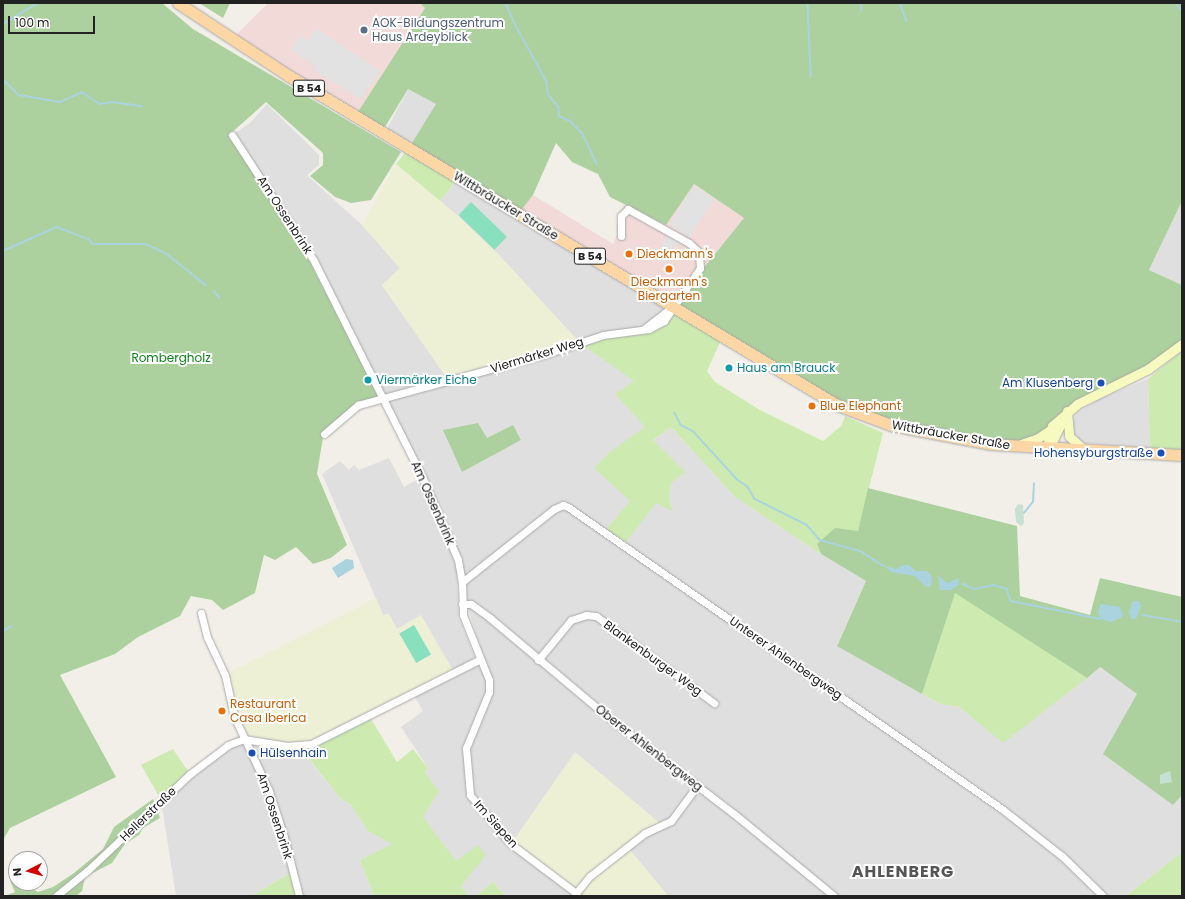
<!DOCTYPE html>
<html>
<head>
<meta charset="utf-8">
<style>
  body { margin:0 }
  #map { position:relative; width:1185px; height:899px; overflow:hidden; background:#f2efe9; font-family:Poppins,sans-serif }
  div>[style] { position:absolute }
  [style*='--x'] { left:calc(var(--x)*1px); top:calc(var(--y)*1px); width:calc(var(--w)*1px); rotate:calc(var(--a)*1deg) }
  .residential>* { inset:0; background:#e0dfdf; transform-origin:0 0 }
  .commercial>* { inset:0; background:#f2dad9 }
  .farmland>* { inset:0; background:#eef0d5 }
  .grass>* { inset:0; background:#cdebb0 }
  .forest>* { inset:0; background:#add19e }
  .wetland>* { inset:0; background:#c6e0d4 }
  .pitch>* { inset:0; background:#88e0be; transform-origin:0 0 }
  .parking>* { inset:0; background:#e2e2e2; transform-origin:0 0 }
  .water>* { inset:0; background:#aad3df }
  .stream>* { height:1.5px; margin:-0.75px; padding:0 0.75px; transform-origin:0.75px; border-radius:0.75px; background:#aad3df }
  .roads { filter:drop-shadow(0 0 1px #a9a9a9) drop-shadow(0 0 1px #a9a9a9) }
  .street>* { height:7px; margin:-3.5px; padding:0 3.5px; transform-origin:3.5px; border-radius:3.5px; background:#fff }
  .secondary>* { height:9px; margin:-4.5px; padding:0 4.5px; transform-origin:4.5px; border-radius:4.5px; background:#f7fabf }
  .primary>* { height:11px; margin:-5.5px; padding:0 5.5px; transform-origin:5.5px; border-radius:5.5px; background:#fcd6a4 }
  .dots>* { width:11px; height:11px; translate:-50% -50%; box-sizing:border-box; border:2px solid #fff; border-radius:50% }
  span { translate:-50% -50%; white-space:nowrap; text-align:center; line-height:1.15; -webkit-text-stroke:4px #fff; paint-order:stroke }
  .shield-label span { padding:1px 3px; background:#fff; border:1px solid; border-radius:3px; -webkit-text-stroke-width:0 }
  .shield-label { font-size:11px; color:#222; font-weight:700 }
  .service-label { font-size:12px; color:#4e5e75 }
  .left { translate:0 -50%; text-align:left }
  .street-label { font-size:12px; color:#222 }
  .food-label { font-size:12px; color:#c56008 }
  .park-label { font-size:12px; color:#0c8416 }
  .culture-label { font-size:12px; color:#0d838f }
  .transit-label { font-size:12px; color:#164399 }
  .right { translate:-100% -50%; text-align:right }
  .district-label { font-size:16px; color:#555; font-weight:700; letter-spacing:1px }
  .frame { position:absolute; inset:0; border:4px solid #222; pointer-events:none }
  .north { position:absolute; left:8px; top:851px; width:40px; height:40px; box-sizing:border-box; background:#fff; border:1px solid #a7a7a7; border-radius:50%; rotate:264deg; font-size:11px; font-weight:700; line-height:16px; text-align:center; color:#222 }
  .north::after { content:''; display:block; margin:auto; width:14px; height:18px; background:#d40000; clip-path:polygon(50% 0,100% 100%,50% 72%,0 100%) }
  .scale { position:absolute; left:8px; top:16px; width:87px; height:18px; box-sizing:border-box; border:2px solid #222; border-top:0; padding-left:5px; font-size:12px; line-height:14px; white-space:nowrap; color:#222; -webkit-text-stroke:3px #fff; paint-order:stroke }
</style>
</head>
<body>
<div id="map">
  <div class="residential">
    <i style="left:408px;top:89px;width:32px;height:50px;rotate:28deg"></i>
    <i style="clip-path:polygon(267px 104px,319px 155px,319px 165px,307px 175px,362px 225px,400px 268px,382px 285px,402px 313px,580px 343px,496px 252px,440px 201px,459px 177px,673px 306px,639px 384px,649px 443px,671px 427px,735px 497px,821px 554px,866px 581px,837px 645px,940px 704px,959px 707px,1003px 742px,1099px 667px,1138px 694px,1173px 805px,1182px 795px,1182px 852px,1126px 896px,668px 896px,629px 849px,575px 752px,576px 893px,570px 896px,506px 896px,493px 882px,476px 896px,468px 896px,461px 886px,477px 846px,456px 862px,422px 817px,439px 791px,425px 773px,428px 768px,401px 727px,423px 711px,413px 694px,479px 660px,488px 672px,457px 573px,459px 617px,474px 656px,473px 659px,454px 672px,397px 629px,389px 614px,383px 615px,322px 474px,340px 461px,349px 470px,354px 465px,359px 470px,389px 458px,404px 487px,418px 479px,426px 493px,384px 398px,232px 135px,250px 123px)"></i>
    <i style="clip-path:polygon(1182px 201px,1182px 285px,1149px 270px)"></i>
    <i style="clip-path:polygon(1148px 379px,1150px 447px,1084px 443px,1074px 435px,1072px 421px,1077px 413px,1099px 399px)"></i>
    <i style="clip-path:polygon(244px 739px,299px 747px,340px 798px,351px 805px,368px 831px,393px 844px,360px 860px,374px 896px,295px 896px,293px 871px,252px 896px,176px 896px,161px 800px,228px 745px)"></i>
  </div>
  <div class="commercial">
    <i style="clip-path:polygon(268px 3px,420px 3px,425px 8px,356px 115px,233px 38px)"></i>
    <i style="clip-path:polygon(693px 184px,744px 218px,673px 306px,519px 213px,533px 195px,613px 244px,617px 235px,618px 219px,624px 205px,666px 225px)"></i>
  </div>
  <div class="farmland">
    <i style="clip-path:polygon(396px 164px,458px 216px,496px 252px,580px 343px,448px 380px,382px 285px,400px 268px,362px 225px)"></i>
    <i style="clip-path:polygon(376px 598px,383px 615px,389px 614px,397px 629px,421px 615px,454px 672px,311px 740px,289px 744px,247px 737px,226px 674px)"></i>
    <i style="clip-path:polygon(575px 752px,662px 825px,645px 833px,629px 849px,668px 896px,571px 896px,576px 893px,511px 844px)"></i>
  </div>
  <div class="grass">
    <i style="clip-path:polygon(409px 148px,459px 177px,440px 201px,396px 164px)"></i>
    <i style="clip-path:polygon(671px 312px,723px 336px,707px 371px,715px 382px,760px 410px,823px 441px,841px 426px,845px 416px,883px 433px,858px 531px,817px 544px,821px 554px,735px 497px,671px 427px,653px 440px,685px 472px,671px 483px,669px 496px,672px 511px,656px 503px,624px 544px,604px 532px,630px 501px,594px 468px,611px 451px,645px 427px,615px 394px,634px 381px,580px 343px,639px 330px)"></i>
    <i style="clip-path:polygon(1182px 351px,1182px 451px,1150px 447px,1148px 379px)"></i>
    <i style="clip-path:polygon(955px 592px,1087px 678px,1003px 743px,959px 707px,940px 704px,922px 694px)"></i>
    <i style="clip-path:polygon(371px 719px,397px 762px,413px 749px,428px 768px,425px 773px,439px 791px,423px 817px,456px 861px,478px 845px,486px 855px,461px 886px,468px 896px,374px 896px,360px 860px,392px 844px,368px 831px,351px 805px,340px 798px,302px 750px,313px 748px)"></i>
    <i style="clip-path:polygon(173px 749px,190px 774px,161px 800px,141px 765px)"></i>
    <i style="clip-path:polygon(1182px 852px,1182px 896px,1126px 896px)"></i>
    <i style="clip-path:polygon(293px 871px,295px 896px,252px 896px)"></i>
    <i style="clip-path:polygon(493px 882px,506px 896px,476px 896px)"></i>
  </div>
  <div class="forest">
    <i style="clip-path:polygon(3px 3px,162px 3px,193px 29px,401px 152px,371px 200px,351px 203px,335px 197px,310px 176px,323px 165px,323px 153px,266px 102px,229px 135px,301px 245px,379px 397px,352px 409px,324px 431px,317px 474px,347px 545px,331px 558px,313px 564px,296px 547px,275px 560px,264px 555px,255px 593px,223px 610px,212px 600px,191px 596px,180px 616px,138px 637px,115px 654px,60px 675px,116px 777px,10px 828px,3px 840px)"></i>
    <i style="clip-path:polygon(199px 3px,230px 3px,223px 18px)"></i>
    <i style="clip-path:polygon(420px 3px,1182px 3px,1182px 201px,1149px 270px,1182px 285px,1182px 344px,1171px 353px,1077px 404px,1049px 448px,926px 433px,835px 404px,673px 306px,744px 218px,694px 184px,666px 225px,610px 197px,598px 174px,572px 162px,556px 143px,533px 195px,519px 213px,409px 148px,436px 104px,408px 89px,382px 132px,356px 115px,425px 8px)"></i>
    <i style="clip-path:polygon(478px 423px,487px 438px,513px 425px,521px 440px,462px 472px,443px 430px)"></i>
    <i style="clip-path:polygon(868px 488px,1017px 526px,1020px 596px,1090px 615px,1100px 578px,1182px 597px,1182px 795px,1173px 805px,1103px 754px,1137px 694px,1100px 667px,1087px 678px,955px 593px,922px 694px,837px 646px,866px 581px,821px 554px,817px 544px,835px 528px,858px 531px)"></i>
    <i style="clip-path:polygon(153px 799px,160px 818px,143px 828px,139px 835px,125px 844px,112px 863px,85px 877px,82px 891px,76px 896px,5px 896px,15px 892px,10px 881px,16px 877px,16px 883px,23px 883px,38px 892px,53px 887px,74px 873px,103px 849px,114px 827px)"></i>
  </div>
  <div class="wetland">
    <i style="clip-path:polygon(1018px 504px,1023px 505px,1024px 523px,1021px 526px,1016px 522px,1015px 509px)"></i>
    <i style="clip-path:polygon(1170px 771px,1172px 782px,1160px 784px,1160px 775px)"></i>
  </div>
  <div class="pitch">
    <i style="left:471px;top:202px;width:50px;height:18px;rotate:44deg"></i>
    <i style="left:414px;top:625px;width:34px;height:17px;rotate:60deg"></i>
  </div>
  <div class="parking">
    <i style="clip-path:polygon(316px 28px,380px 71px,361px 100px,313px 69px,315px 66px,291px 50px,300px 36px,308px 41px)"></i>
    <i style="left:694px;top:186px;width:24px;height:46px;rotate:33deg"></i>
    <i style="left:669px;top:233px;width:12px;height:29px;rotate:31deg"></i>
  </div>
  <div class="water">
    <i style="clip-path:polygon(346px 559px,353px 560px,354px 568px,338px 578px,332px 568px)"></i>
    <i style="clip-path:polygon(904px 565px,909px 565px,916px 571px,927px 571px,932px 577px,931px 586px,926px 587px,915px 576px,891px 572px,884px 566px,896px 569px)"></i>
    <i style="clip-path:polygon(938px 576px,948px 583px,958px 578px,959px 585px,951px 590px,940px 590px)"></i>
    <i style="clip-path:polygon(1133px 601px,1139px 601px,1141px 606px,1136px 619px,1131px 619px,1129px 611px)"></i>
    <i style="clip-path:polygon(1101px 604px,1120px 607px,1123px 615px,1121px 618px,1111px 622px,1100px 619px,1098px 611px)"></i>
  </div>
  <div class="stream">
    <i style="--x:506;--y:3;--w:23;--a:67"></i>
    <i style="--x:515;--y:24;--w:66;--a:61.1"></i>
    <i style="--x:547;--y:82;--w:12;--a:85"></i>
    <i style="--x:548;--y:94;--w:17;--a:50"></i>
    <i style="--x:559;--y:107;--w:9;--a:90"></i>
    <i style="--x:559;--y:116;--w:12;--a:24"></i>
    <i style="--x:570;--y:121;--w:18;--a:45"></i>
    <i style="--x:583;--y:134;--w:33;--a:65"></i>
    <i style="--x:808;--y:3;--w:73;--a:87.6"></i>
    <i style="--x:900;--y:3;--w:19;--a:69"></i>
    <i style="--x:1176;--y:3;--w:10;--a:53"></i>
    <i style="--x:861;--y:11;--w:8;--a:-90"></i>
    <i style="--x:3;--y:24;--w:41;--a:-31"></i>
    <i style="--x:5;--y:81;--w:20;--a:45"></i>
    <i style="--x:19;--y:95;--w:42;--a:9.7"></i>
    <i style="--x:60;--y:102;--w:24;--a:-24"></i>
    <i style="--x:82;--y:92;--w:22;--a:34"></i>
    <i style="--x:100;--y:104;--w:12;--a:-9"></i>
    <i style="--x:112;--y:102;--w:30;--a:8"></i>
    <i style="--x:3;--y:251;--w:59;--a:-24"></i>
    <i style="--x:57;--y:227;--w:34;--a:21"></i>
    <i style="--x:89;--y:239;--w:6;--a:51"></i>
    <i style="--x:93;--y:244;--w:53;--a:0"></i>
    <i style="--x:146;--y:244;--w:23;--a:25"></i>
    <i style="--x:167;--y:254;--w:50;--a:38.5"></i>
    <i style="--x:214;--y:291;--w:8;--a:50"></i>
    <i style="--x:675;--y:413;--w:13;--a:63"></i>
    <i style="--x:681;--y:425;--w:13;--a:27"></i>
    <i style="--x:693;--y:431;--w:65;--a:47.5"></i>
    <i style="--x:737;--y:479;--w:14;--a:36"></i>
    <i style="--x:748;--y:487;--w:14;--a:60"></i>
    <i style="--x:755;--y:499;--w:58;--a:26.6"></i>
    <i style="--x:807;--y:525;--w:20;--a:49"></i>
    <i style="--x:820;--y:540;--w:41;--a:15.4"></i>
    <i style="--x:860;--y:551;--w:28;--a:32"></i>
    <i style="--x:1024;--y:513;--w:14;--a:-51"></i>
    <i style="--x:1033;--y:502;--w:18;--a:-87"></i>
    <i style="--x:963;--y:584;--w:12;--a:24"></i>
    <i style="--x:974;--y:589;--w:20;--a:-11"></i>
    <i style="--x:994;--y:585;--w:14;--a:17"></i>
    <i style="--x:1007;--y:589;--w:13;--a:72"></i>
    <i style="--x:1011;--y:601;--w:91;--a:11.4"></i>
    <i style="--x:1143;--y:615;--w:40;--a:10"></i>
    <i style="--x:3;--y:631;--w:9;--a:-32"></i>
  </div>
  <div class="roads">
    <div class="street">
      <i style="--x:232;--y:135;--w:150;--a:56.9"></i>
      <i style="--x:314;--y:261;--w:244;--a:63.4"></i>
      <i style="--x:423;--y:479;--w:88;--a:66.6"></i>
      <i style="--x:458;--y:560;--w:22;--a:80"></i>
      <i style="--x:462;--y:582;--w:33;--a:88"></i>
      <i style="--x:463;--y:615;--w:70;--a:68.2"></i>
      <i style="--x:489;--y:680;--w:12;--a:90"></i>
      <i style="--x:489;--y:692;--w:61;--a:112.3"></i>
      <i style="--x:466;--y:748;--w:47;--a:85.1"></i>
      <i style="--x:470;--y:795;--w:64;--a:50.1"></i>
      <i style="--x:511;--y:844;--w:81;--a:37"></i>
      <i style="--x:576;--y:893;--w:3;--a:72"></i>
      <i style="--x:645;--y:328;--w:36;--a:-38"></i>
      <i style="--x:324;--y:434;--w:45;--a:-40.5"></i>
      <i style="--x:358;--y:405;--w:195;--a:-15.2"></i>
      <i style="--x:546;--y:354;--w:60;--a:-18.4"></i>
      <i style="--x:603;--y:335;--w:46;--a:-7.4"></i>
      <i style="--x:649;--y:329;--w:17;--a:-28"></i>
      <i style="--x:664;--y:321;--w:64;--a:-55.8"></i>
      <i style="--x:700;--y:268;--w:16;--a:-94"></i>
      <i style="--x:699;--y:252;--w:13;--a:-138"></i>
      <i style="--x:689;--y:243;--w:70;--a:-150.9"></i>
      <i style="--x:628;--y:209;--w:10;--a:135"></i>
      <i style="--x:621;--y:216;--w:20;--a:90"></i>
      <i style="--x:462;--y:582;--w:117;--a:-38.4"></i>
      <i style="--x:554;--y:509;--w:10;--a:-24"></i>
      <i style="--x:563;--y:505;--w:5;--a:22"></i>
      <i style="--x:568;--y:507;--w:529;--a:34.83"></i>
      <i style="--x:1002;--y:809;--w:76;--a:38.1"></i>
      <i style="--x:1062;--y:856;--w:57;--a:44.3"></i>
      <i style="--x:462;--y:604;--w:9;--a:0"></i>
      <i style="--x:471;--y:604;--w:24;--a:36"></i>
      <i style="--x:490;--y:618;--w:155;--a:40"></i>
      <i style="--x:609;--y:718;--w:156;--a:37.5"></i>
      <i style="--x:733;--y:813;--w:131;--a:39.4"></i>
      <i style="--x:201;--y:613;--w:25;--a:76"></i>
      <i style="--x:207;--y:637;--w:42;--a:64.7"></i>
      <i style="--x:225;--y:675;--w:42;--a:77.6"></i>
      <i style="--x:234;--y:716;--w:83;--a:65"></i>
      <i style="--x:269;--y:791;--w:48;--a:71.9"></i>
      <i style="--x:284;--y:837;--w:61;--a:75.7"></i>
      <i style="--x:538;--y:660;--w:52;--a:-50.5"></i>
      <i style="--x:571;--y:620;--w:16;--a:-18"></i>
      <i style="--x:586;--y:615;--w:10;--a:6"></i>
      <i style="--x:596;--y:616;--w:147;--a:36.4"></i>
      <i style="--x:576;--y:893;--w:22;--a:-51"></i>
      <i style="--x:590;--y:876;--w:47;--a:-38.1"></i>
      <i style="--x:627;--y:847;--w:23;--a:-38"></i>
      <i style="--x:645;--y:833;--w:29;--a:-25"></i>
      <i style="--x:671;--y:821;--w:44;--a:-53.4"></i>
      <i style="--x:56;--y:896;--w:40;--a:-39"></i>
      <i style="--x:87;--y:871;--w:141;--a:-43.3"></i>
      <i style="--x:190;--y:774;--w:48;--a:-37.3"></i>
      <i style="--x:228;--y:745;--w:17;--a:-21"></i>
      <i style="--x:244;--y:739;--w:44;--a:9.2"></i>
      <i style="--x:287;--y:746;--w:24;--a:-5"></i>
      <i style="--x:311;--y:744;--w:188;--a:-26.6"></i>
    </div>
    <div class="secondary">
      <i style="--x:1067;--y:411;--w:25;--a:85"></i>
      <i style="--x:1069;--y:436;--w:21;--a:43"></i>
      <i style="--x:1021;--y:444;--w:18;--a:-19"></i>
      <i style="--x:1038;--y:438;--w:14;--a:-34"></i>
      <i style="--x:1049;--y:448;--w:10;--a:-96"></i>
      <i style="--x:1048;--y:438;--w:13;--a:-72"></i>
      <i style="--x:1052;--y:426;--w:33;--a:-41"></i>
      <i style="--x:1077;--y:404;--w:79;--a:-26.2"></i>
      <i style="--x:1148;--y:369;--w:42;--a:-36.3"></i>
      <i style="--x:1049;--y:448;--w:32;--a:-64"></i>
    </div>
    <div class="primary">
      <i style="--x:178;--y:3;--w:133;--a:33.3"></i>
      <i style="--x:289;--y:76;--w:637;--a:30.99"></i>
      <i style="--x:835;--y:404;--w:60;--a:20.6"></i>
      <i style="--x:891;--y:425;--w:102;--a:10.8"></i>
      <i style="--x:991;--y:444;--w:191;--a:3.3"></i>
    </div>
  </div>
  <div class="dots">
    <i style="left:364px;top:30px;background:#5c6f8a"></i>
    <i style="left:629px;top:254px;background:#e8710a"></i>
    <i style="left:669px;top:269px;background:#e8710a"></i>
    <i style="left:729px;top:368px;background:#0f9aa8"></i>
    <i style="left:368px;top:380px;background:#0f9aa8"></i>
    <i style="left:1101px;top:383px;background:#1a4fb4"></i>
    <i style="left:812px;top:406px;background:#e8710a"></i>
    <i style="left:1161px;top:453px;background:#1a4fb4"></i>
    <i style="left:222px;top:711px;background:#e8710a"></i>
    <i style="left:252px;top:753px;background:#1a4fb4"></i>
  </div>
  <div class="shield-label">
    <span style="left:309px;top:88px">B 54</span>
    <span style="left:590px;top:256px">B 54</span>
  </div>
  <div class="service-label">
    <span class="left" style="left:372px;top:30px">AOK-Bildungszentrum<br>Haus Ardeyblick</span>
  </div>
  <div class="street-label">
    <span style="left:506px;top:206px;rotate:31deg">Wittbräucker Straße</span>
    <span style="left:285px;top:215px;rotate:57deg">Am Ossenbrink</span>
    <span style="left:537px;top:355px;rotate:-17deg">Viermärker Weg</span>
    <span style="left:951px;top:435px;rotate:10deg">Wittbräucker Straße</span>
    <span style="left:433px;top:503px;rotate:66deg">Am Ossenbrink</span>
    <span style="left:653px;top:658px;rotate:36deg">Blankenburger Weg</span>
    <span style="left:786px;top:658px;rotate:35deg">Unterer Ahlenbergweg</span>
    <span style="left:649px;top:748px;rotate:38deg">Oberer Ahlenbergweg</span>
    <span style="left:148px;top:814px;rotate:-44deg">Hellerstraße</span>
    <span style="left:275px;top:816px;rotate:72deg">Am Ossenbrink</span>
    <span style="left:496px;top:824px;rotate:48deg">Im Siepen</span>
  </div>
  <div class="food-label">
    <span class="left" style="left:637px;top:254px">Dieckmann's</span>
    <span style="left:669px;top:289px">Dieckmann's<br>Biergarten</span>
    <span class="left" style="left:820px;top:406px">Blue Elephant</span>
    <span class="left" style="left:230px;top:711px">Restaurant<br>Casa Iberica</span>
  </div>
  <div class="park-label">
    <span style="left:171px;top:358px">Rombergholz</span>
  </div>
  <div class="culture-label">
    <span class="left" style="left:737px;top:368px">Haus am Brauck</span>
    <span class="left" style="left:376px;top:380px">Viermärker Eiche</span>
  </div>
  <div class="transit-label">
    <span class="right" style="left:1093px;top:383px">Am Klusenberg</span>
    <span class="right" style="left:1153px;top:453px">Hohensyburgstraße</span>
    <span class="left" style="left:260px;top:753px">Hülsenhain</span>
  </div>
  <div class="district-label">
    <span style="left:903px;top:872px">AHLENBERG</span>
  </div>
  <div class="frame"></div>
  <div class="north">N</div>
  <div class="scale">100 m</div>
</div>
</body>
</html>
